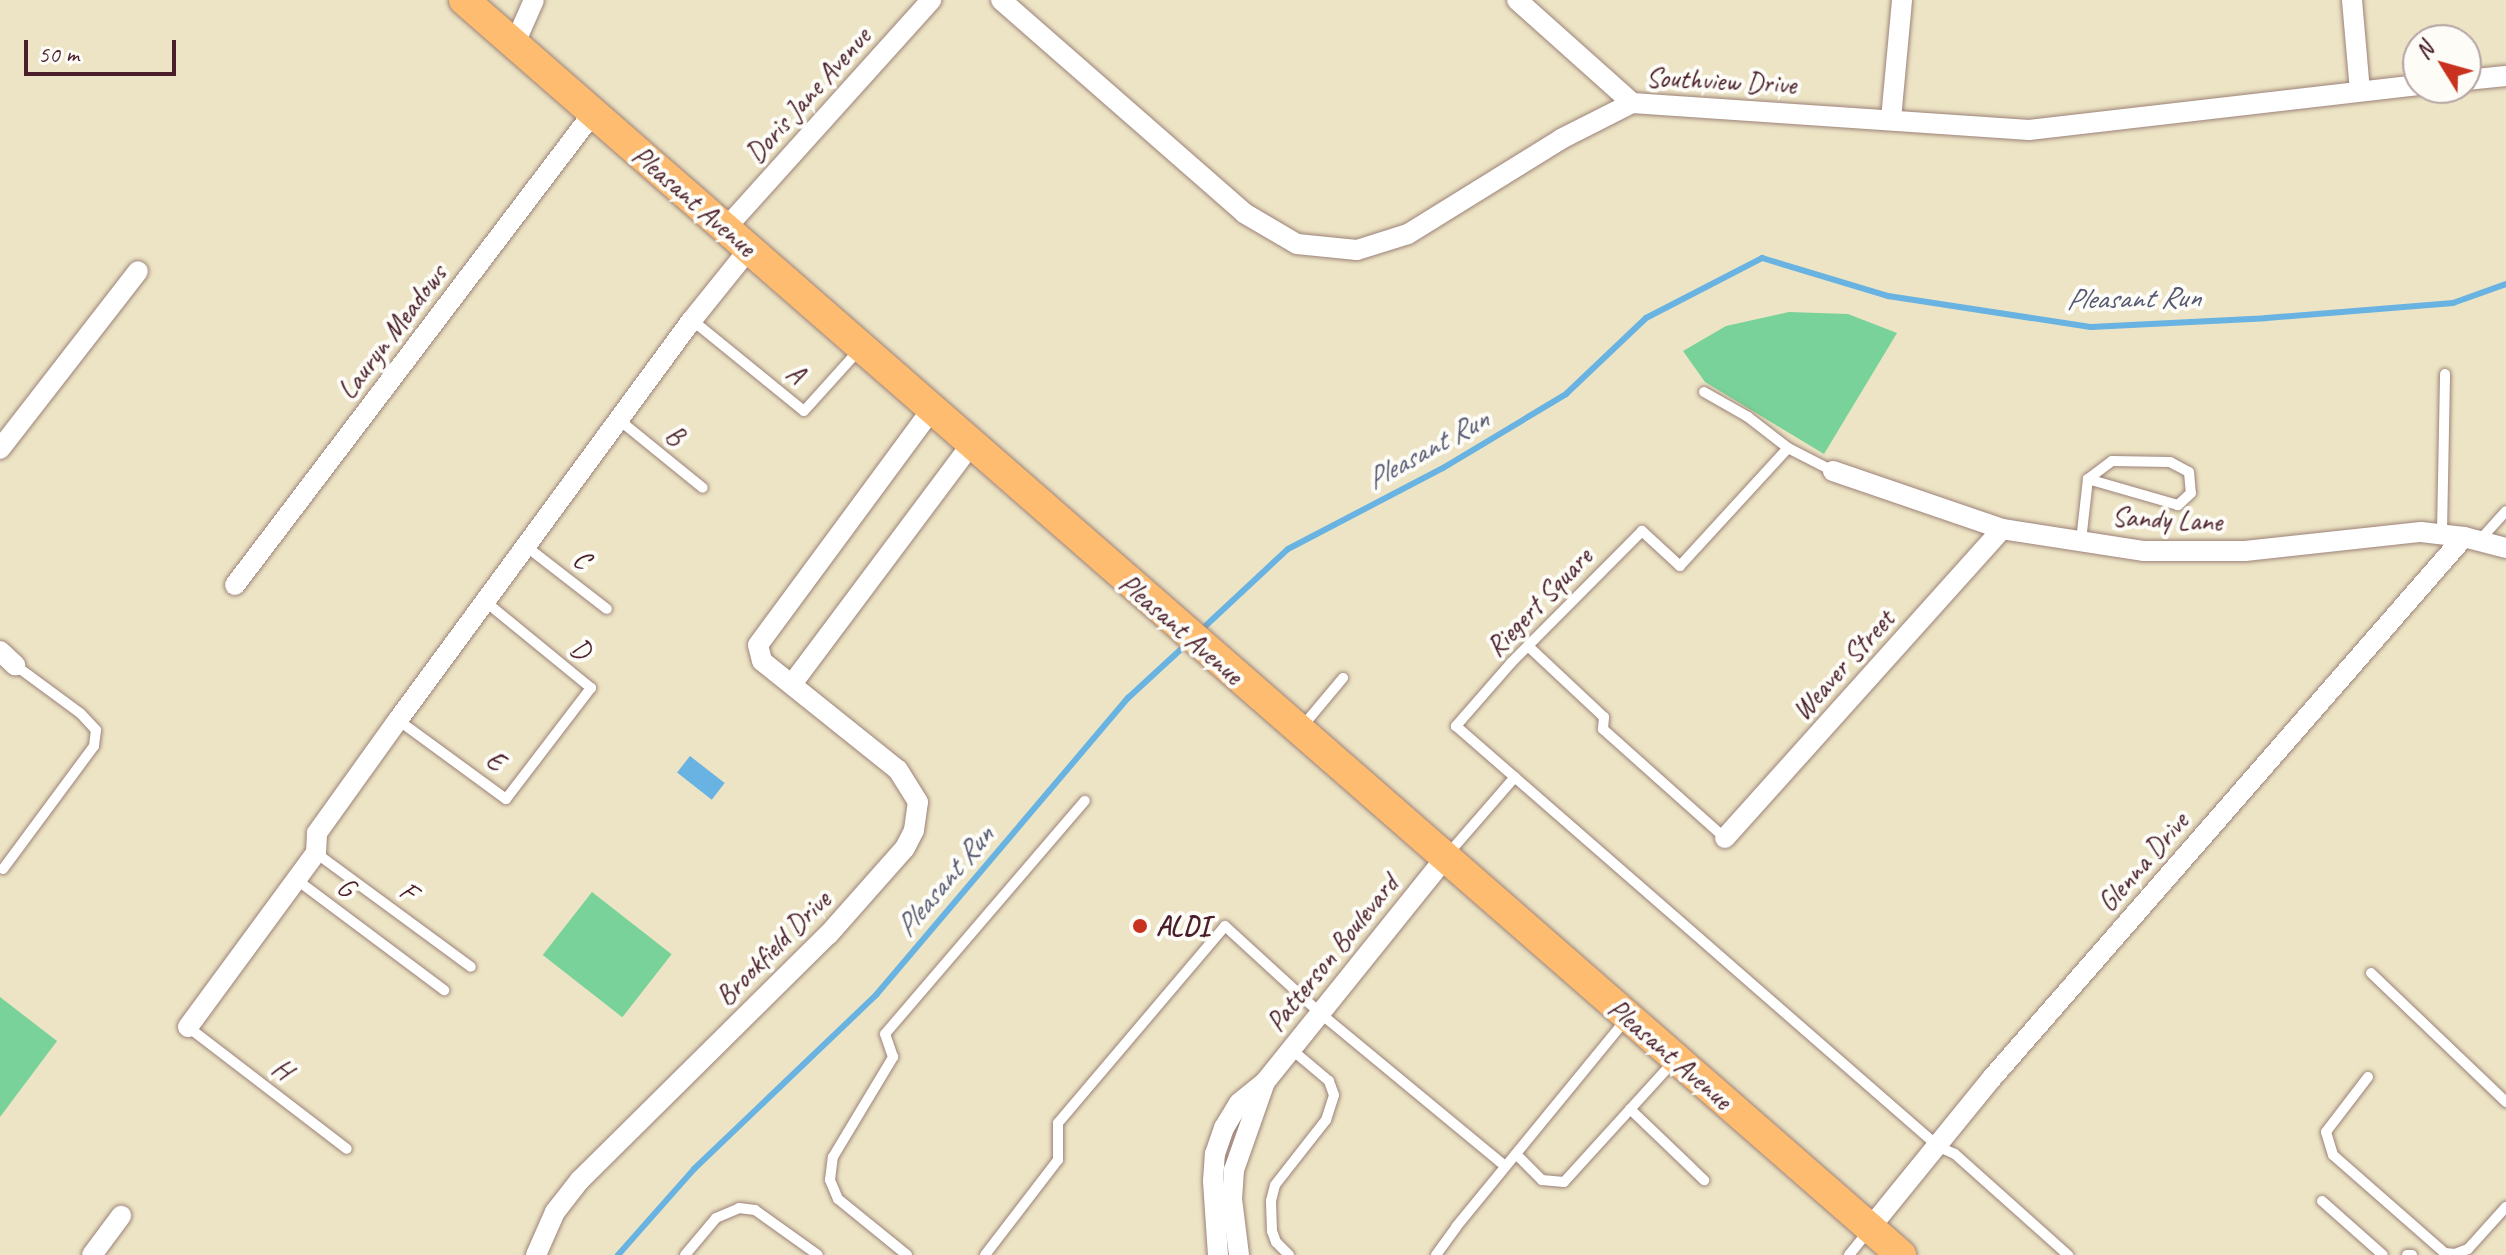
<!DOCTYPE html>
<html>
<head>
<meta charset="utf-8">
<style>
  body { margin:0 }
  #map { position:relative; width:2506px; height:1255px; overflow:hidden; background:#ede4c5; font-family:Caveat,sans-serif }
  div>[style] { position:absolute }
  [style*='--x'] { left:calc(var(--x)*1px); top:calc(var(--y)*1px); width:calc(var(--w)*1px); rotate:calc(var(--a)*1deg) }
  .green>* { inset:0; background:#78d299; transform-origin:0 0 }
  .water>* { inset:0; background:#68b3e1; transform-origin:0 0 }
  .stream>* { height:6px; margin:-3px; padding:0 3px; transform-origin:3px; border-radius:3px; background:#68b3e1 }
  .roads { filter:drop-shadow(0 0 2px #9c8278) drop-shadow(0 0 2px #9c8278) }
  .service>* { height:10px; margin:-5px; padding:0 5px; transform-origin:5px; border-radius:5px; background:#fff }
  .minor>* { height:20px; margin:-10px; padding:0 10px; transform-origin:10px; border-radius:10px; background:#fff }
  .primary>* { height:30px; margin:-15px; padding:0 15px; transform-origin:15px; border-radius:15px; background:#febc70 }
  .dots>* { width:22px; height:22px; translate:-50% -50%; box-sizing:border-box; border:4px solid #fdfcf7; border-radius:50% }
  span { translate:-50% -50%; white-space:nowrap; text-align:center; line-height:1.15; -webkit-text-stroke:8px #fdfcf7; paint-order:stroke }
  .street-label { font-size:28px; color:#4a1f2b }
  .poi-label { font-size:28px; color:#4a1f2b; font-weight:700 }
  .left { translate:0 -50%; text-align:left }
  .water-label { font-size:30px; color:#565a74; font-style:italic }
  .north { position:absolute; left:2402px; top:24px; width:80px; height:80px; box-sizing:border-box; background:#fdfcf7; border:2px solid #b5a4a5; border-radius:50%; rotate:307deg; font-size:22px; font-weight:700; line-height:32px; text-align:center; color:#4a1f2b }
  .north::after { content:''; display:block; margin:auto; width:28px; height:36px; background:#c8321e; clip-path:polygon(50% 0,100% 100%,50% 72%,0 100%) }
  .scale { position:absolute; left:24px; top:40px; width:152px; height:36px; box-sizing:border-box; border:4px solid #4a1f2b; border-top:0; padding-left:10px; font-size:24px; line-height:28px; white-space:nowrap; color:#4a1f2b; -webkit-text-stroke:6px #fdfcf7; paint-order:stroke }
</style>
</head>
<body>
<div id="map">
  <div class="green">
    <i style="clip-path:polygon(1789px 312px,1848px 314px,1897px 333px,1824px 454px,1705px 382px,1683px 351px,1726px 326px)"></i>
    <i style="left:592px;top:892px;width:101px;height:80px;rotate:38deg"></i>
    <i style="clip-path:polygon(0 997px,57px 1041px,0 1117px)"></i>
  </div>
  <div class="water">
    <i style="left:690px;top:756px;width:44px;height:21px;rotate:38deg"></i>
  </div>
  <div class="stream">
    <i style="--x:1200;--y:631;--w:120;--a:-43"></i>
    <i style="--x:1288;--y:549;--w:175;--a:-27.6"></i>
    <i style="--x:1443;--y:468;--w:144;--a:-31"></i>
    <i style="--x:1566;--y:394;--w:110;--a:-43.5"></i>
    <i style="--x:1646;--y:318;--w:131;--a:-27.3"></i>
    <i style="--x:1762;--y:258;--w:132;--a:16.8"></i>
    <i style="--x:1888;--y:296;--w:205;--a:8.7"></i>
    <i style="--x:2091;--y:327;--w:175;--a:-2.9"></i>
    <i style="--x:2266;--y:318;--w:188;--a:-4.6"></i>
    <i style="--x:2453;--y:303;--w:56;--a:-19.7"></i>
    <i style="--x:618;--y:1255;--w:115;--a:-48.5"></i>
    <i style="--x:694;--y:1169;--w:252;--a:-43.7"></i>
    <i style="--x:876;--y:995;--w:390;--a:-49.7"></i>
    <i style="--x:1128;--y:698;--w:83;--a:-42.6"></i>
  </div>
  <div class="roads">
    <div class="service">
      <i style="--x:692;--y:320;--w:144;--a:39.1"></i>
      <i style="--x:804;--y:411;--w:82;--a:-48"></i>
      <i style="--x:1704;--y:392;--w:51;--a:29.6"></i>
      <i style="--x:1748;--y:417;--w:51;--a:37.8"></i>
      <i style="--x:1788;--y:448;--w:51;--a:27.1"></i>
      <i style="--x:618;--y:419;--w:109;--a:39.1"></i>
      <i style="--x:1788;--y:448;--w:160;--a:132.5"></i>
      <i style="--x:1680;--y:566;--w:52;--a:-137.4"></i>
      <i style="--x:1642;--y:531;--w:186;--a:134.8"></i>
      <i style="--x:1511;--y:663;--w:84;--a:131.1"></i>
      <i style="--x:1456;--y:726;--w:641;--a:41.08"></i>
      <i style="--x:1939;--y:1147;--w:17;--a:24"></i>
      <i style="--x:1955;--y:1154;--w:152;--a:41.8"></i>
      <i style="--x:2442;--y:533;--w:159;--a:-88.9"></i>
      <i style="--x:2081;--y:541;--w:62;--a:-83.6"></i>
      <i style="--x:2088;--y:479;--w:30;--a:-37"></i>
      <i style="--x:2112;--y:461;--w:58;--a:1"></i>
      <i style="--x:2170;--y:462;--w:21;--a:28"></i>
      <i style="--x:2189;--y:472;--w:21;--a:85"></i>
      <i style="--x:2191;--y:493;--w:18;--a:137"></i>
      <i style="--x:2178;--y:505;--w:94;--a:-163.9"></i>
      <i style="--x:2479;--y:541;--w:40;--a:-48"></i>
      <i style="--x:527;--y:547;--w:101;--a:37.8"></i>
      <i style="--x:1528;--y:646;--w:104;--a:43.1"></i>
      <i style="--x:1604;--y:717;--w:12;--a:95"></i>
      <i style="--x:1603;--y:729;--w:164;--a:41.8"></i>
      <i style="--x:398;--y:720;--w:134;--a:36.2"></i>
      <i style="--x:506;--y:799;--w:140;--a:-52.6"></i>
      <i style="--x:591;--y:688;--w:134;--a:-140.7"></i>
      <i style="--x:1302;--y:727;--w:64;--a:-50.1"></i>
      <i style="--x:316;--y:853;--w:192;--a:36.3"></i>
      <i style="--x:1448;--y:854;--w:102;--a:-49"></i>
      <i style="--x:3;--y:869;--w:153;--a:-53.5"></i>
      <i style="--x:94;--y:746;--w:16;--a:-83"></i>
      <i style="--x:96;--y:730;--w:23;--a:-133"></i>
      <i style="--x:80;--y:713;--w:81;--a:-143.6"></i>
      <i style="--x:297;--y:880;--w:184;--a:36.8"></i>
      <i style="--x:2371;--y:973;--w:187;--a:43.7"></i>
      <i style="--x:188;--y:1027;--w:200;--a:37.5"></i>
      <i style="--x:2368;--y:1077;--w:69;--a:127.4"></i>
      <i style="--x:2326;--y:1132;--w:24;--a:73"></i>
      <i style="--x:2333;--y:1155;--w:149;--a:41.2"></i>
      <i style="--x:2445;--y:1253;--w:10;--a:6"></i>
      <i style="--x:2455;--y:1254;--w:14;--a:-21"></i>
      <i style="--x:2468;--y:1249;--w:57;--a:-47.9"></i>
      <i style="--x:1630;--y:1109;--w:103;--a:43.8"></i>
      <i style="--x:1516;--y:1154;--w:37;--a:45"></i>
      <i style="--x:1542;--y:1180;--w:22;--a:5"></i>
      <i style="--x:1564;--y:1182;--w:164;--a:-47.7"></i>
      <i style="--x:2322;--y:1201;--w:81;--a:41.5"></i>
      <i style="--x:685;--y:1255;--w:48;--a:-50"></i>
      <i style="--x:716;--y:1218;--w:25;--a:-23"></i>
      <i style="--x:739;--y:1208;--w:16;--a:7"></i>
      <i style="--x:755;--y:1210;--w:77;--a:35.5"></i>
      <i style="--x:907;--y:1255;--w:89;--a:-140.9"></i>
      <i style="--x:838;--y:1199;--w:21;--a:-113"></i>
      <i style="--x:830;--y:1180;--w:23;--a:-83"></i>
      <i style="--x:833;--y:1157;--w:117;--a:-59"></i>
      <i style="--x:893;--y:1057;--w:24;--a:-109"></i>
      <i style="--x:885;--y:1034;--w:307;--a:-49.4"></i>
      <i style="--x:985;--y:1255;--w:120;--a:-52.5"></i>
      <i style="--x:1058;--y:1160;--w:37;--a:-90"></i>
      <i style="--x:1058;--y:1123;--w:258;--a:-49.7"></i>
      <i style="--x:1225;--y:926;--w:129;--a:42.5"></i>
      <i style="--x:1320;--y:1013;--w:240;--a:39.6"></i>
      <i style="--x:1289;--y:1255;--w:18;--a:-135"></i>
      <i style="--x:1276;--y:1242;--w:12;--a:-110"></i>
      <i style="--x:1272;--y:1231;--w:30;--a:-92"></i>
      <i style="--x:1271;--y:1201;--w:16;--a:-76"></i>
      <i style="--x:1275;--y:1185;--w:83;--a:-51.9"></i>
      <i style="--x:1326;--y:1120;--w:26;--a:-72"></i>
      <i style="--x:1334;--y:1095;--w:15;--a:-110"></i>
      <i style="--x:1329;--y:1081;--w:50;--a:-139.9"></i>
      <i style="--x:1436;--y:1255;--w:34;--a:-54"></i>
      <i style="--x:1456;--y:1227;--w:269;--a:-50.7"></i>
      <i style="--x:1849;--y:1255;--w:32;--a:-51"></i>
      <i style="--x:2407;--y:1255;--w:5;--a:0"></i>
    </div>
    <div class="minor">
      <i style="--x:1001;--y:0;--w:323;--a:41.2"></i>
      <i style="--x:1244;--y:213;--w:61;--a:30.3"></i>
      <i style="--x:1297;--y:244;--w:60;--a:5.7"></i>
      <i style="--x:1357;--y:250;--w:53;--a:-17.4"></i>
      <i style="--x:1408;--y:234;--w:180;--a:-31.8"></i>
      <i style="--x:1561;--y:139;--w:80;--a:-26.9"></i>
      <i style="--x:1632;--y:103;--w:398;--a:3.9"></i>
      <i style="--x:2029;--y:130;--w:392;--a:-6.6"></i>
      <i style="--x:1517;--y:0;--w:154;--a:41.8"></i>
      <i style="--x:2352;--y:0;--w:91;--a:85"></i>
      <i style="--x:515;--y:43;--w:47;--a:-66.2"></i>
      <i style="--x:2466;--y:80;--w:40;--a:-5.7"></i>
      <i style="--x:1891;--y:119;--w:120;--a:-84.7"></i>
      <i style="--x:726;--y:228;--w:307;--a:-48"></i>
      <i style="--x:0;--y:449;--w:225;--a:-52.2"></i>
      <i style="--x:1833;--y:471;--w:179;--a:18.9"></i>
      <i style="--x:2002;--y:529;--w:144;--a:8.8"></i>
      <i style="--x:2144;--y:551;--w:101;--a:0"></i>
      <i style="--x:2245;--y:551;--w:177;--a:-6.2"></i>
      <i style="--x:2421;--y:532;--w:43;--a:6.6"></i>
      <i style="--x:2464;--y:537;--w:43;--a:14.7"></i>
      <i style="--x:235;--y:585;--w:592;--a:-52.82"></i>
      <i style="--x:0;--y:651;--w:21;--a:43"></i>
      <i style="--x:792;--y:684;--w:299;--a:-53.2"></i>
      <i style="--x:1725;--y:838;--w:415;--a:-48.1"></i>
      <i style="--x:188;--y:1027;--w:216;--a:-53.7"></i>
      <i style="--x:316;--y:853;--w:20;--a:-87"></i>
      <i style="--x:317;--y:833;--w:139;--a:-54.4"></i>
      <i style="--x:398;--y:720;--w:496;--a:-53.7"></i>
      <i style="--x:692;--y:320;--w:91;--a:-51.2"></i>
      <i style="--x:1870;--y:1228;--w:193;--a:-50.9"></i>
      <i style="--x:1992;--y:1078;--w:718;--a:-48.9"></i>
      <i style="--x:92;--y:1255;--w:49;--a:-53.4"></i>
      <i style="--x:536;--y:1255;--w:47;--a:-66.2"></i>
      <i style="--x:555;--y:1212;--w:41;--a:-52"></i>
      <i style="--x:580;--y:1180;--w:349;--a:-44.7"></i>
      <i style="--x:828;--y:935;--w:116;--a:-48.5"></i>
      <i style="--x:905;--y:848;--w:20;--a:-63"></i>
      <i style="--x:914;--y:830;--w:28;--a:-82"></i>
      <i style="--x:918;--y:802;--w:38;--a:-122"></i>
      <i style="--x:898;--y:770;--w:174;--a:-141.3"></i>
      <i style="--x:762;--y:661;--w:16;--a:-104"></i>
      <i style="--x:758;--y:645;--w:292;--a:-53.6"></i>
      <i style="--x:1218;--y:1255;--w:74;--a:-93.9"></i>
      <i style="--x:1213;--y:1181;--w:27;--a:-86"></i>
      <i style="--x:1215;--y:1154;--w:28;--a:-71"></i>
      <i style="--x:1224;--y:1128;--w:29;--a:-59"></i>
      <i style="--x:1239;--y:1103;--w:33;--a:-39"></i>
      <i style="--x:1265;--y:1082;--w:286;--a:-51.2"></i>
      <i style="--x:1239;--y:1255;--w:56;--a:-97.1"></i>
      <i style="--x:1232;--y:1199;--w:29;--a:-86"></i>
      <i style="--x:1234;--y:1170;--w:93;--a:-70.6"></i>
    </div>
    <div class="primary">
      <i style="--x:464;--y:0;--w:1908;--a:41.13"></i>
    </div>
  </div>
  <div class="dots">
    <i style="left:1140px;top:926px;background:#c8321e"></i>
  </div>
  <div class="street-label">
    <span style="left:1721px;top:81px;rotate:3deg">Southview Drive</span>
    <span style="left:808px;top:95px;rotate:-48deg">Doris Jane Avenue</span>
    <span style="left:694px;top:201px;rotate:41deg">Pleasant Avenue</span>
    <span style="left:392px;top:332px;rotate:-53deg">Lauryn Meadows</span>
    <span style="left:796px;top:373px;rotate:39deg">A</span>
    <span style="left:675px;top:435px;rotate:39deg">B</span>
    <span style="left:2167px;top:519px;rotate:3deg">Sandy Lane</span>
    <span style="left:582px;top:559px;rotate:38deg">C</span>
    <span style="left:1539px;top:602px;rotate:-46deg">Riegert Square</span>
    <span style="left:1181px;top:629px;rotate:41deg">Pleasant Avenue</span>
    <span style="left:581px;top:649px;rotate:39deg">D</span>
    <span style="left:1843px;top:665px;rotate:-48deg">Weaver Street</span>
    <span style="left:495px;top:761px;rotate:36deg">E</span>
    <span style="left:2143px;top:862px;rotate:-49deg">Glenna Drive</span>
    <span style="left:346px;top:887px;rotate:37deg">G</span>
    <span style="left:408px;top:891px;rotate:36deg">F</span>
    <span style="left:773px;top:948px;rotate:-45deg">Brookfield Drive</span>
    <span style="left:1332px;top:953px;rotate:-51deg">Patterson Boulevard</span>
    <span style="left:1670px;top:1054px;rotate:41deg">Pleasant Avenue</span>
    <span style="left:282px;top:1069px;rotate:38deg">H</span>
  </div>
  <div class="poi-label">
    <span class="left" style="left:1156px;top:926px">ALDI</span>
  </div>
  <div class="water-label">
    <span style="left:2133px;top:298px;rotate:-1deg">Pleasant Run</span>
    <span style="left:1427px;top:449px;rotate:-29deg">Pleasant Run</span>
    <span style="left:944px;top:881px;rotate:-50deg">Pleasant Run</span>
  </div>
  <div class="north">N</div>
  <div class="scale">50 m</div>
</div>
</body>
</html>
